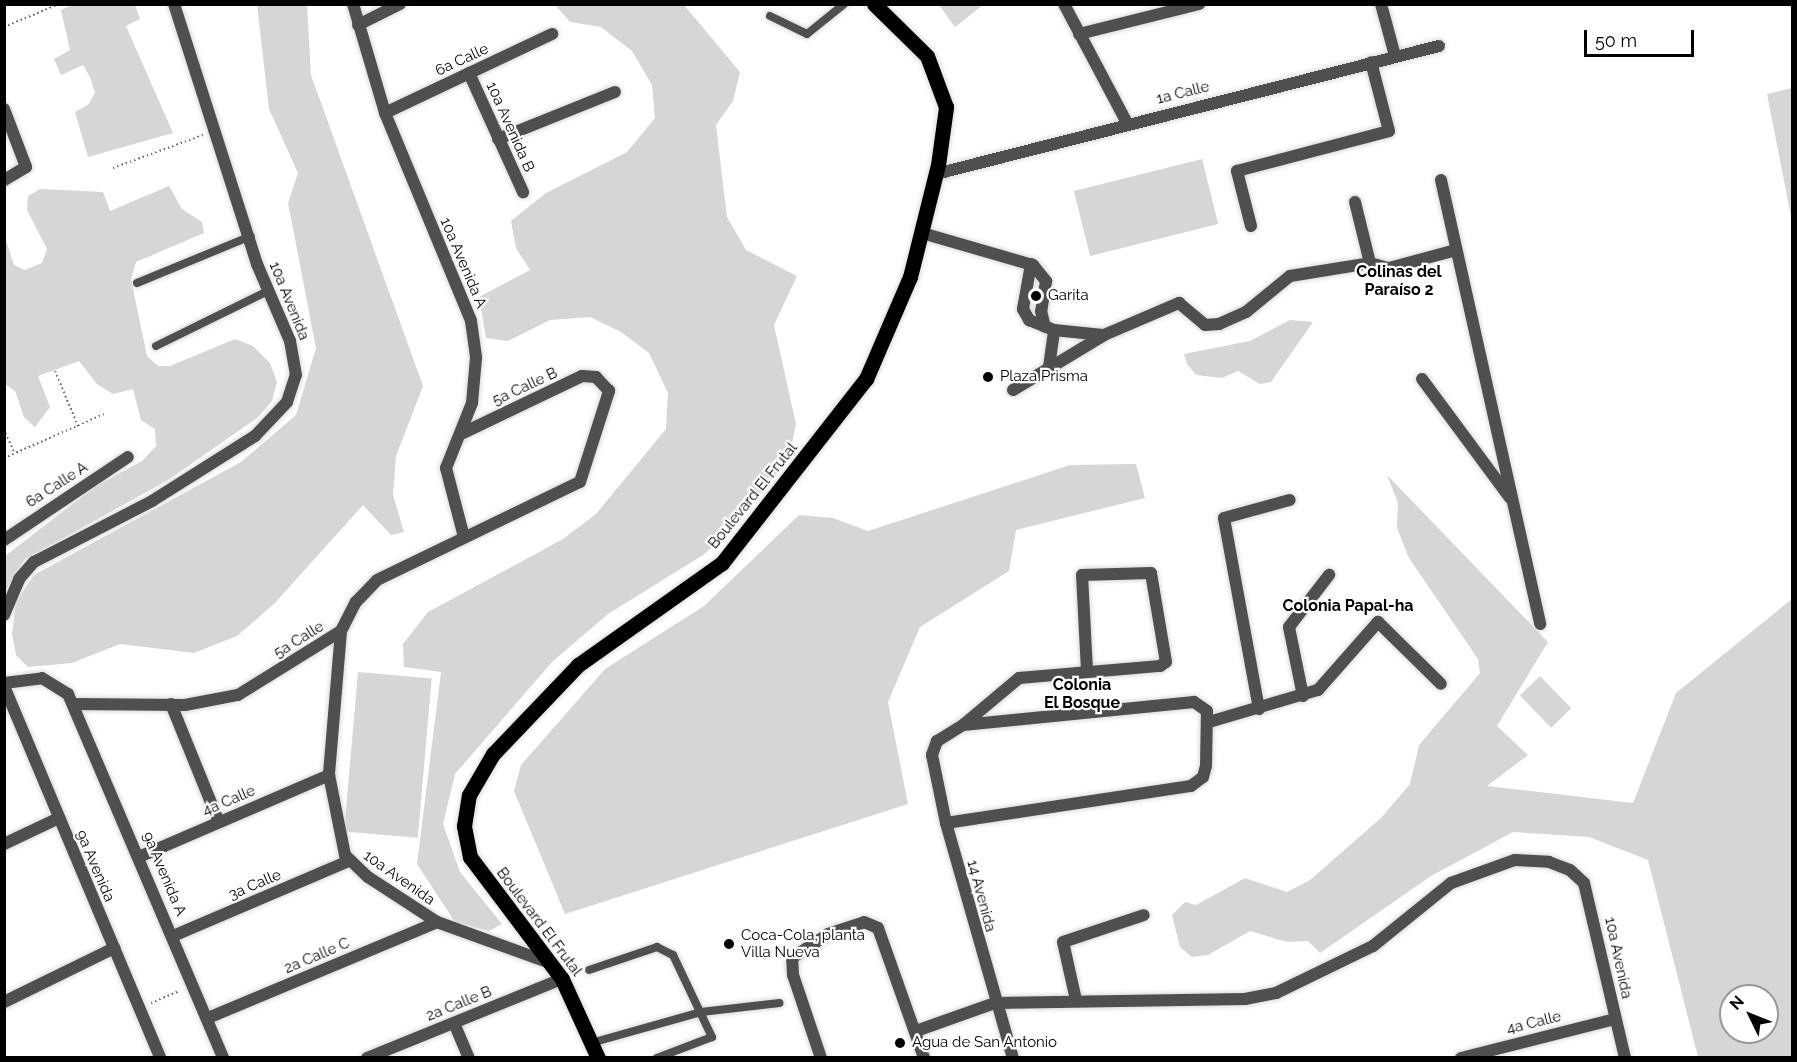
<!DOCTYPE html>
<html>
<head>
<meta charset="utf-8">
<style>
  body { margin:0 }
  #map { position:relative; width:1797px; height:1062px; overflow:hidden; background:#fff; font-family:Raleway,sans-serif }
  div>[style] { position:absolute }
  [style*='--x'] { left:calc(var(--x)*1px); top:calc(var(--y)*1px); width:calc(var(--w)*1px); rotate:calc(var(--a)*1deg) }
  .green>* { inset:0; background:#d6d6d6; transform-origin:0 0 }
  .path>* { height:2px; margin-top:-1px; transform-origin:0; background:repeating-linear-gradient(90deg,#717171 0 1.5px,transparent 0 4.5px) }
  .roads { filter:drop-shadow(0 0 2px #dbdbdb) drop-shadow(0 0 2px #dbdbdb) }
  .service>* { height:8px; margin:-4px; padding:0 4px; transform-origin:4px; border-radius:4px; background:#4f4f4f }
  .minor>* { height:12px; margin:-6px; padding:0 6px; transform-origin:6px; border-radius:6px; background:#4f4f4f }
  .tertiary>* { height:12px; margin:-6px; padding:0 6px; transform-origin:6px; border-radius:6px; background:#4f4f4f }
  .primary>* { height:15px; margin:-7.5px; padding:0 7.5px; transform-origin:7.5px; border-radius:7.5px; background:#000 }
  .dots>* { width:16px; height:16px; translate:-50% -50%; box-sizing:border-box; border:3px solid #fff; border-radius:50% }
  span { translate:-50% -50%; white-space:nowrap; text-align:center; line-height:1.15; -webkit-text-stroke:4.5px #fff; paint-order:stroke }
  .street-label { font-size:15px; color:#000 }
  .poi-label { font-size:15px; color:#000 }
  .left { translate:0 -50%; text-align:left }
  .neighbourhood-label { font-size:16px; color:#000; font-weight:700 }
  .frame { position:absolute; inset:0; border:6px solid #000; pointer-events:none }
  .north { position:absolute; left:1719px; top:984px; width:60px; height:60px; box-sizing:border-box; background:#fff; border:2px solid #999; border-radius:50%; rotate:313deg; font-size:16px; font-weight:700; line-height:24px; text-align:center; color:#000 }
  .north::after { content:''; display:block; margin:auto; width:21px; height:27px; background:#000; clip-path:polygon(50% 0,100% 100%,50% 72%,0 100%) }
  .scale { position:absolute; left:1584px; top:30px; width:110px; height:27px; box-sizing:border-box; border:3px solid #000; border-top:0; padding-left:8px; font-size:18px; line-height:21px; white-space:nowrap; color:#000; -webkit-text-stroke:4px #fff; paint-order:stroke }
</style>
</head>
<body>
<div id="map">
  <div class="green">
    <i style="clip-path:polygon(74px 4px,135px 5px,140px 19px,126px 26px,173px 133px,88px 157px,75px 112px,89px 104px,95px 92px,90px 77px,83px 65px,61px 75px,54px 59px,70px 50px,61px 10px)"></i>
    <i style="clip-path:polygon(257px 5px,307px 5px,311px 75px,423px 386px,396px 456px,393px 495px,404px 532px,391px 535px,363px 505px,275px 603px,237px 636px,194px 653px,120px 644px,72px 663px,28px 667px,16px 655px,12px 634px,16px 602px,34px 575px,241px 462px,296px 415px,316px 348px,288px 203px,298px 173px,269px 109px)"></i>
    <i style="clip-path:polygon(555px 5px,684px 5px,740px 72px,733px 101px,716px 125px,727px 217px,746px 250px,797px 276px,774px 325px,796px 424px,789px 458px,737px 524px,703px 555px,608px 614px,552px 662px,455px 774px,443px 824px,460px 872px,502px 924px,489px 931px,455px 922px,417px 864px,441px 672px,404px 667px,403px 644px,428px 612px,563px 539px,596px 514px,666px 429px,668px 393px,649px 353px,621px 332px,590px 317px,550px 320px,508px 341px,486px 338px,479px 297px,530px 270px,516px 248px,511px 221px,546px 193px,627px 152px,655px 118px,652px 85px,632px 51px,601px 27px,570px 22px)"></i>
    <i style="clip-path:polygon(983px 5px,955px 27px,939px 5px,939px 4px)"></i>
    <i style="clip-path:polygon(1792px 88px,1792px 221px,1767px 94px)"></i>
    <i style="left:1202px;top:159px;width:67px;height:132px;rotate:76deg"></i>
    <i style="clip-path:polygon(169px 186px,182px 209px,202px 222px,204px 233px,136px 262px,131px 279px,147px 356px,158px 366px,170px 366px,235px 339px,253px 346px,270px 363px,277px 382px,272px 401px,257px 418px,168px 480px,24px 560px,5px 592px,5px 556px,96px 486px,142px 461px,156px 446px,155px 429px,141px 420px,133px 389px,113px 394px,97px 384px,79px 361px,38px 376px,50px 407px,35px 427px,24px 417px,15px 391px,5px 384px,5px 237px,14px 265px,25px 270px,42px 263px,47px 249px,27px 210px,28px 196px,40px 189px,103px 192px,110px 211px)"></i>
    <i style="clip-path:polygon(1290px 320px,1313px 322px,1271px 382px,1260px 384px,1238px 371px,1222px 378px,1196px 375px,1187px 364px,1184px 354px,1250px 341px)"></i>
    <i style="clip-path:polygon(1136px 464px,1145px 498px,1016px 530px,1009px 571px,920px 627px,888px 702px,908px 804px,565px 914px,514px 791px,521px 765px,605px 669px,704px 606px,799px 515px,833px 518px,868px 531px,1070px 465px)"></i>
    <i style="clip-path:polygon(evenodd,1387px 475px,1548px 642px,1497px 726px,1528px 755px,1487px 786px,1633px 803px,1676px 693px,1792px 599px,1792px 1057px,1698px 1057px,1648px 860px,1589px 837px,1513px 832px,1431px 876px,1320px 953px,1308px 941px,1287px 942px,1250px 931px,1208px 955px,1192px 957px,1180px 947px,1172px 915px,1185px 902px,1196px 905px,1245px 878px,1287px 892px,1310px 880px,1381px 818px,1410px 784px,1419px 745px,1480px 673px,1478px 659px,1409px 558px,1397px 528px,1398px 503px,1387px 475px,1731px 996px,1767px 996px,1767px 1032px,1731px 1032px,1731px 996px)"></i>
    <i style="left:358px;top:672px;width:74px;height:160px;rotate:5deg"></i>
    <i style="left:1540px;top:676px;width:45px;height:28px;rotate:46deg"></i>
  </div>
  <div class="path">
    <i style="--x:4;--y:27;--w:60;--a:-22.7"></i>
    <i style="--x:113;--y:168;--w:96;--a:-20.1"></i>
    <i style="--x:55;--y:371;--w:60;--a:67.3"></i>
    <i style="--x:4;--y:429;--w:26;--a:67"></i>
    <i style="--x:4;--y:458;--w:109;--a:-23.7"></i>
    <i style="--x:151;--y:1003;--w:30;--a:-23"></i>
  </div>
  <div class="roads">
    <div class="service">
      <i style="--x:770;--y:16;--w:41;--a:25.9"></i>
      <i style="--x:807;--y:34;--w:48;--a:-39"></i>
      <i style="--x:137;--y:283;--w:123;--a:-22.4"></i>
      <i style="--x:156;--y:346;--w:125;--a:-26.2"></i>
      <i style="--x:589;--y:970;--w:72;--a:-18.7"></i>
      <i style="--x:657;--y:947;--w:18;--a:27"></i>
      <i style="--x:673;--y:955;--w:91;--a:64.6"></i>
      <i style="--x:712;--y:1037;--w:59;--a:159.1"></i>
      <i style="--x:591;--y:1043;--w:114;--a:-15.7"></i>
      <i style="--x:701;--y:1012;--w:79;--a:-6.6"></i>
    </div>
    <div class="minor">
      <i style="--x:353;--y:4;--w:114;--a:73.6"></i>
      <i style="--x:385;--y:113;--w:225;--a:67.5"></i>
      <i style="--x:471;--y:321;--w:37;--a:82"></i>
      <i style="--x:476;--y:358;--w:45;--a:95.1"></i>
      <i style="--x:472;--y:403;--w:70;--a:111.8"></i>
      <i style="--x:446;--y:468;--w:71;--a:75.4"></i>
      <i style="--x:1064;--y:4;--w:135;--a:62.1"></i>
      <i style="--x:1381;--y:4;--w:54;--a:74.9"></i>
      <i style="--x:358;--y:25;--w:47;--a:-26.6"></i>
      <i style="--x:1079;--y:34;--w:124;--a:-14"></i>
      <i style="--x:469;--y:73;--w:131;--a:65.6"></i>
      <i style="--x:4;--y:109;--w:62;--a:69.2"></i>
      <i style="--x:26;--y:167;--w:26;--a:149"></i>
      <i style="--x:385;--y:113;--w:185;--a:-25.3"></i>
      <i style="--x:498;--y:139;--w:126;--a:-21.9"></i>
      <i style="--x:936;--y:174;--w:519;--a:-14.28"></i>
      <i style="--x:1441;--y:180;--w:455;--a:77.4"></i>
      <i style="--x:1355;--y:202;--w:63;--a:76.2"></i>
      <i style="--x:1251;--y:226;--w:57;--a:-104.3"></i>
      <i style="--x:1237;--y:171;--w:157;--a:-14.7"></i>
      <i style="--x:1389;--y:131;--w:71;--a:-104.6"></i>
      <i style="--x:922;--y:233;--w:116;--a:16.1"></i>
      <i style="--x:1033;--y:265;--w:21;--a:51"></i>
      <i style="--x:1046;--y:281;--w:30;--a:99"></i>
      <i style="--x:1041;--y:311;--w:16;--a:76"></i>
      <i style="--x:1031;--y:264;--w:46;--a:100.1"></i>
      <i style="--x:1023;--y:309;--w:13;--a:61"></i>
      <i style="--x:1029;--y:320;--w:27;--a:22"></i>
      <i style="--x:1054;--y:330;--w:49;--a:5.8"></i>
      <i style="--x:1049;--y:367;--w:37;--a:-82"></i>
      <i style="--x:1422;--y:379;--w:148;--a:53.5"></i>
      <i style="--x:1013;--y:390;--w:106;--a:-31.1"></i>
      <i style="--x:1104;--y:335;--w:82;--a:-23.1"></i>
      <i style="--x:1179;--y:303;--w:34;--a:40"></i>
      <i style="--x:1205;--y:325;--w:14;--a:-4"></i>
      <i style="--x:1219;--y:324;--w:30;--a:-24"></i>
      <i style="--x:1246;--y:312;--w:57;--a:-39.3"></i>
      <i style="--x:1290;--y:276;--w:81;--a:-9.2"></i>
      <i style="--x:1370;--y:263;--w:20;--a:15"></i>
      <i style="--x:1389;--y:268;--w:69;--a:-15"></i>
      <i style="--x:4;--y:540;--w:149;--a:-33.8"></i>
      <i style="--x:4;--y:615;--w:39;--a:-67"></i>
      <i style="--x:19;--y:579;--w:23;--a:-49"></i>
      <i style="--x:34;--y:562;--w:133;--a:-27.3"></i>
      <i style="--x:152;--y:501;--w:122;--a:-32.3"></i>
      <i style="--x:255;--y:436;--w:47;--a:-46.7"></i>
      <i style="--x:287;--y:402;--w:28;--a:-72"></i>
      <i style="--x:296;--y:375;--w:35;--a:-100"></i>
      <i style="--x:290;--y:341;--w:84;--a:-113.2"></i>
      <i style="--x:257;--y:264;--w:273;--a:-107.7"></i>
      <i style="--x:341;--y:631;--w:144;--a:94.8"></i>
      <i style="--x:329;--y:775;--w:82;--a:78.7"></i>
      <i style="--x:345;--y:855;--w:32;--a:44"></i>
      <i style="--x:368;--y:877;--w:82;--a:33.1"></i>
      <i style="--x:437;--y:922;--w:120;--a:19.9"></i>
      <i style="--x:4;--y:686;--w:403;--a:67.2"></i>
      <i style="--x:1303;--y:696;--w:70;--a:-101.5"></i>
      <i style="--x:1289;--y:627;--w:66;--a:-52.4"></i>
      <i style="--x:73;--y:704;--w:112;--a:0.5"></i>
      <i style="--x:185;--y:705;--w:54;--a:-10.7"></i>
      <i style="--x:238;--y:695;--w:121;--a:-31.9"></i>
      <i style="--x:341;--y:631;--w:33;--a:-63"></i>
      <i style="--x:356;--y:602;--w:30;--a:-46"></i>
      <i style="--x:377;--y:580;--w:225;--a:-25.8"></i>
      <i style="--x:580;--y:482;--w:96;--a:-72.3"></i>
      <i style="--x:609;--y:391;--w:19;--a:-133"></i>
      <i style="--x:596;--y:377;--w:14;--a:-176"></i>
      <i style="--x:582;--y:376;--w:132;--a:154.4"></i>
      <i style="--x:171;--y:704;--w:127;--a:67.9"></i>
      <i style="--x:1259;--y:709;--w:194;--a:-100.4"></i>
      <i style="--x:1224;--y:518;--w:68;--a:-15.3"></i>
      <i style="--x:1209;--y:722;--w:114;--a:-16.4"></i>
      <i style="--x:1318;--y:690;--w:91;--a:-48.6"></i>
      <i style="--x:1378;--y:622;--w:88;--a:44.5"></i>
      <i style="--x:963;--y:725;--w:73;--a:-40"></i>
      <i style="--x:1019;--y:678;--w:142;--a:-4.9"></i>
      <i style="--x:1160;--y:666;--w:7;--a:-34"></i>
      <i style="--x:1166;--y:662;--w:90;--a:-99.6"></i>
      <i style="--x:1151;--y:573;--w:69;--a:178.3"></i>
      <i style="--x:1082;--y:575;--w:96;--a:87"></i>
      <i style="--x:946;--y:823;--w:248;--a:-8.6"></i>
      <i style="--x:1191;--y:786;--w:15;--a:-37"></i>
      <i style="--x:1203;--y:777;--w:11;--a:-75"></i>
      <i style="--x:1206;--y:766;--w:55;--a:-89"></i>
      <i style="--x:1207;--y:711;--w:16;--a:-145"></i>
      <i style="--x:1194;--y:702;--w:232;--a:174.3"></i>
      <i style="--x:963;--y:725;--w:31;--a:148"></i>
      <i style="--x:937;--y:741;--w:15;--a:110"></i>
      <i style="--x:932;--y:755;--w:69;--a:78.4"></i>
      <i style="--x:946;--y:823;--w:244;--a:74.1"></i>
      <i style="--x:4;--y:844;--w:61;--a:-25.3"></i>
      <i style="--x:141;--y:856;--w:205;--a:-23.3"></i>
      <i style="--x:173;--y:936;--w:191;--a:-23.1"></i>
      <i style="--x:1076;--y:1000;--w:59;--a:-102.6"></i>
      <i style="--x:1063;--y:942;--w:85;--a:-18.4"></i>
      <i style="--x:4;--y:1002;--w:123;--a:-26.1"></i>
      <i style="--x:208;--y:1018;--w:248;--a:-22.7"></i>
      <i style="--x:454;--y:1023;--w:38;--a:67"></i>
      <i style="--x:916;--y:1031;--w:84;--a:-19.5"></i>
      <i style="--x:995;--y:1003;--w:250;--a:-0.9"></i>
      <i style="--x:1245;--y:999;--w:32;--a:-11"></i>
      <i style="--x:1276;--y:993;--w:108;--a:-25.9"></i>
      <i style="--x:1373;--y:946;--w:100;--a:-38.9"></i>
      <i style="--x:1451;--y:883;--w:68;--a:-19.8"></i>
      <i style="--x:1515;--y:860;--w:34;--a:3"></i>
      <i style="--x:1549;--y:862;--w:22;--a:21"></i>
      <i style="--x:1570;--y:870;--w:19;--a:43"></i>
      <i style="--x:1584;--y:883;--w:180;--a:76.8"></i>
      <i style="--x:367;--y:1058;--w:210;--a:-22.1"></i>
      <i style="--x:821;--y:1058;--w:88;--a:-108.6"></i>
      <i style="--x:793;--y:975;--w:17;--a:-93"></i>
      <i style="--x:792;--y:958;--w:43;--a:-33.7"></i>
      <i style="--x:828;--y:934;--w:38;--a:-18"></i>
      <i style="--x:864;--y:922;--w:15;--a:23"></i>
      <i style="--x:878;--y:928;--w:138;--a:70.5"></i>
      <i style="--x:1461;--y:1058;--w:159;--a:-14.2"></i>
    </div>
    <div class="tertiary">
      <i style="--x:4;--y:683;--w:38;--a:-7"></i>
      <i style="--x:42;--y:678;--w:31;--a:32"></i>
      <i style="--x:68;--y:694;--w:396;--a:66.9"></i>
    </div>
    <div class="primary">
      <i style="--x:598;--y:1058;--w:87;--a:-114.5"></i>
      <i style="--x:562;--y:979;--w:153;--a:-127"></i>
      <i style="--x:470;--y:857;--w:32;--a:-101"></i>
      <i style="--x:464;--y:826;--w:31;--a:-81"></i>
      <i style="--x:469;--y:795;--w:48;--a:-59.7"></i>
      <i style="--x:493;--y:754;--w:123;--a:-46.3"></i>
      <i style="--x:578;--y:665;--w:176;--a:-35.3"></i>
      <i style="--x:722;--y:563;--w:234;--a:-52"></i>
      <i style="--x:866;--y:379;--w:111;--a:-66.7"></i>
      <i style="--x:910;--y:277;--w:115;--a:-76"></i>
      <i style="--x:938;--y:165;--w:59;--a:-82.1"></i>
      <i style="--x:946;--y:107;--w:54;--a:-110.4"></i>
      <i style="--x:927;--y:56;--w:74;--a:-135.5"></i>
    </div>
  </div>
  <div class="dots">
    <i style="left:1036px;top:296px;background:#000"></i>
    <i style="left:988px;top:377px;background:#000"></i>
    <i style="left:729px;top:944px;background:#000"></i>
    <i style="left:900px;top:1043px;background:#000"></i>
  </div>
  <div class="street-label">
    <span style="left:462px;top:60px;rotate:-25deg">6a Calle</span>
    <span style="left:1183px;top:93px;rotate:-14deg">1a Calle</span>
    <span style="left:510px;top:127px;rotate:66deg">10a Avenida B</span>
    <span style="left:463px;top:263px;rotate:67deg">10a Avenida A</span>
    <span style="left:289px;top:301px;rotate:68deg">10a Avenida</span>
    <span style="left:525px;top:387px;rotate:-25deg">5a Calle B</span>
    <span style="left:57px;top:485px;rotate:-33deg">6a Calle A</span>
    <span style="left:753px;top:496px;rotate:-51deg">Boulevard El Frutal</span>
    <span style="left:299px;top:640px;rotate:-32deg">5a Calle</span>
    <span style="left:229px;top:801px;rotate:-23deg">4a Calle</span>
    <span style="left:95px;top:866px;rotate:67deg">9a Avenida</span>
    <span style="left:164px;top:874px;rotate:67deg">9a Avenida A</span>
    <span style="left:399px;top:878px;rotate:35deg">10a Avenida</span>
    <span style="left:255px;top:885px;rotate:-23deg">3a Calle</span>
    <span style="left:981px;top:896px;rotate:75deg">14 Avenida</span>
    <span style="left:539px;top:922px;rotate:53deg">Boulevard El Frutal</span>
    <span style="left:317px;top:956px;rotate:-23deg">2a Calle C</span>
    <span style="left:1618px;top:958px;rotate:78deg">10a Avenida</span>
    <span style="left:459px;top:1004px;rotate:-22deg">2a Calle B</span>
    <span style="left:1534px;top:1023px;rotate:-14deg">4a Calle</span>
  </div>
  <div class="poi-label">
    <span class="left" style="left:1048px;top:296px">Garita</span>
    <span class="left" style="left:1000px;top:377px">Plaza Prisma</span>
    <span class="left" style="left:741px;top:944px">Coca-Cola, planta<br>Villa Nueva</span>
    <span class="left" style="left:912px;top:1043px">Agua de San Antonio</span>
  </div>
  <div class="neighbourhood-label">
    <span style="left:1399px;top:281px">Colinas del<br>Paraíso 2</span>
    <span style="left:1348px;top:606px">Colonia Papal-ha</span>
    <span style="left:1082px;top:694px">Colonia<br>El Bosque</span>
  </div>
  <div class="frame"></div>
  <div class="north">N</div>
  <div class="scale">50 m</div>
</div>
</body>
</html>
